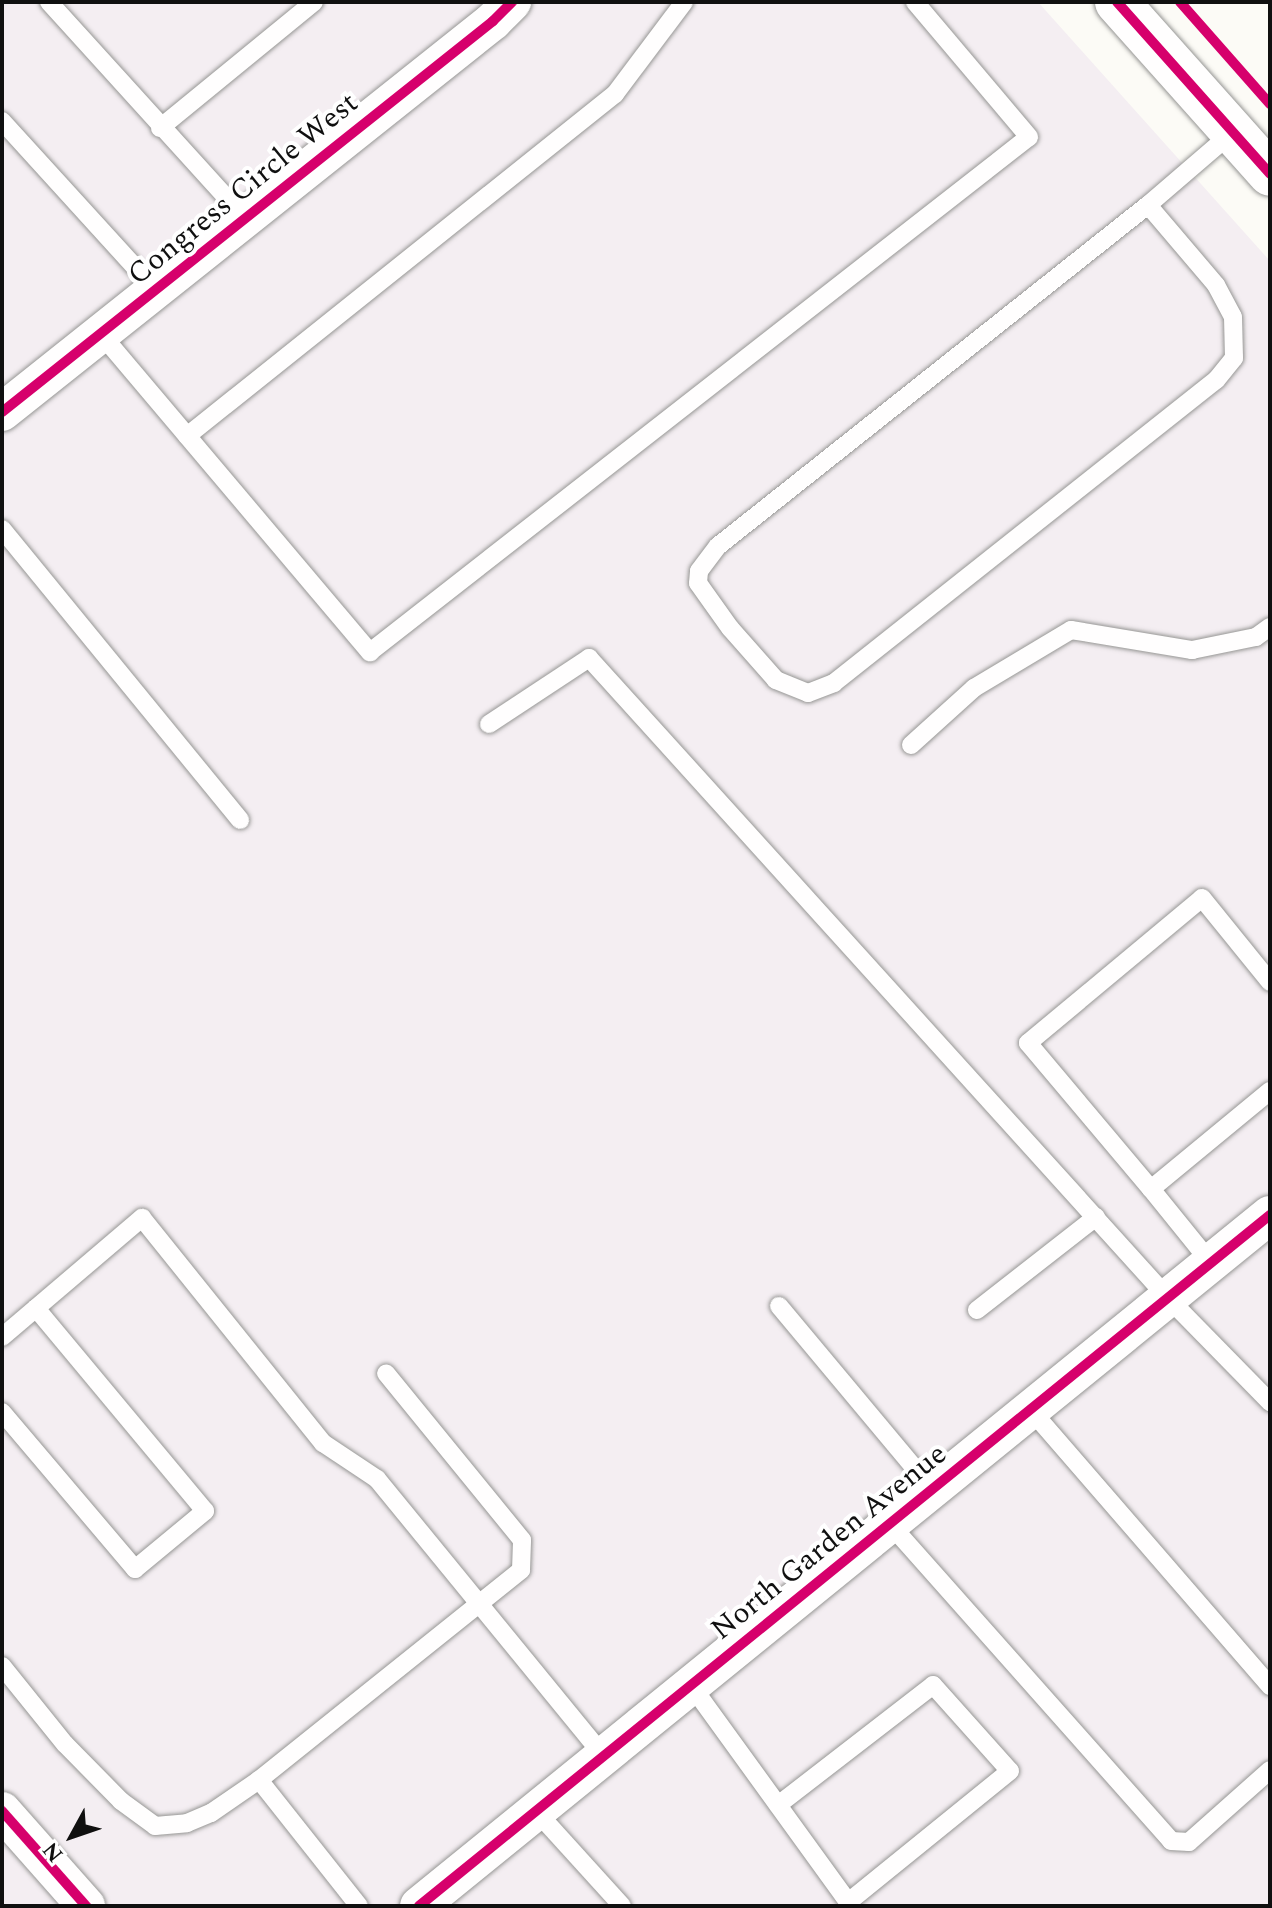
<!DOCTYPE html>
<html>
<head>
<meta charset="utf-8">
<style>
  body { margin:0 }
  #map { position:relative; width:1272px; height:1908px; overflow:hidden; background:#fcfbf6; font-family:Spectral,serif }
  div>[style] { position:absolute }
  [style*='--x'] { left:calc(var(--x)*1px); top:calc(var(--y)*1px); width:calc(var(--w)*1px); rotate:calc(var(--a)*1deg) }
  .industrial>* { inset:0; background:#f4eef2 }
  .roads { filter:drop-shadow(0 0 2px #969694) drop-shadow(0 0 2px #969694) }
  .service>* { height:18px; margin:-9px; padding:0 9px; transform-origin:9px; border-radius:9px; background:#fffefe }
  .minor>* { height:38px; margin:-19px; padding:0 19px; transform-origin:19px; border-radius:19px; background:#fffefe }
  .tertiary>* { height:44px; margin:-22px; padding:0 22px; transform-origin:22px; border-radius:22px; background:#fffefe }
  .cycleway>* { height:10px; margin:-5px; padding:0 5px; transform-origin:5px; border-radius:5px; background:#d6006c }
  span { translate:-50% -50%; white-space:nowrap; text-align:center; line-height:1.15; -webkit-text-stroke:8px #fff; paint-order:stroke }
  .street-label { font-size:30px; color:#101010 }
  .frame { position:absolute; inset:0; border:4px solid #101010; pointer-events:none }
  .north { position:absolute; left:32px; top:1796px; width:80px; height:80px; -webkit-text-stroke:6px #fff; paint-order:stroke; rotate:230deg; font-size:22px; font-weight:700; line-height:32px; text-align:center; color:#101010 }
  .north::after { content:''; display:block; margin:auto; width:28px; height:36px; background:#101010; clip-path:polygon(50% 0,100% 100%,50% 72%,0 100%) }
</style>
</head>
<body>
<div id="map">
  <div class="industrial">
    <i style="clip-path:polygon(2px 2px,1038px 2px,1270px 261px,1270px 1906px,2px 1906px)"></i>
  </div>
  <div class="roads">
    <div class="service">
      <i style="--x:49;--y:2;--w:292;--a:47.8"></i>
      <i style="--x:2;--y:121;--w:229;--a:47.7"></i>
      <i style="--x:160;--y:128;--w:199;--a:-39.3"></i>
      <i style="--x:1148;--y:205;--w:105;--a:49.6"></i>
      <i style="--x:1216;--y:285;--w:36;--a:62"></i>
      <i style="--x:1233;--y:317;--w:41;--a:88.6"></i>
      <i style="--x:1234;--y:358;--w:28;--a:129"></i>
      <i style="--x:1216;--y:380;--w:488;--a:141.6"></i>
      <i style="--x:834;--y:683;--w:28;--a:159"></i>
      <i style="--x:808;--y:693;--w:35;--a:-158"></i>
      <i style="--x:776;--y:680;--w:69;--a:-131.5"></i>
      <i style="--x:730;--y:628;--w:55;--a:-125.4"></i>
      <i style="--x:698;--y:583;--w:12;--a:-85"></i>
      <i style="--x:699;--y:571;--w:31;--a:-53"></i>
      <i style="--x:718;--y:546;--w:549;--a:-38.42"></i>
      <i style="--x:1148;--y:205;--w:112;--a:-40.7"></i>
      <i style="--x:101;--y:334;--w:417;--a:49.8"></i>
      <i style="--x:370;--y:652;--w:836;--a:-38.01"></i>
      <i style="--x:1029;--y:137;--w:177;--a:-130.2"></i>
      <i style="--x:187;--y:436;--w:548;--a:-38.63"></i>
      <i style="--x:615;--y:94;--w:115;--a:-53.1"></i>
      <i style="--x:2;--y:529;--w:376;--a:50.7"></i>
      <i style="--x:489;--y:724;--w:120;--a:-33.4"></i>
      <i style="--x:589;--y:658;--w:863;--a:47.86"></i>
      <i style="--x:1168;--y:1298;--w:146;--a:45.6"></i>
      <i style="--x:911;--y:745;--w:85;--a:-42.1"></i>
      <i style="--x:974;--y:688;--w:113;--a:-30.9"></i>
      <i style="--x:1071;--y:630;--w:123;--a:9.4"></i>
      <i style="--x:1192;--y:650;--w:65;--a:-11.5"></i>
      <i style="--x:1256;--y:637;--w:17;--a:-36"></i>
      <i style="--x:1151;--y:1189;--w:191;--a:-130.1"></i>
      <i style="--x:1028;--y:1043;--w:226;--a:-39.8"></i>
      <i style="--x:1202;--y:898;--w:108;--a:51"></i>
      <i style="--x:1211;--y:1263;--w:95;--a:-129"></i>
      <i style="--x:1151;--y:1189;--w:154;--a:-39.5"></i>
      <i style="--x:779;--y:1306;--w:239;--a:50.1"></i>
      <i style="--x:977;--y:1310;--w:151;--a:-38"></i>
      <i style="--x:2;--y:1337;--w:184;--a:-40.4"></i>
      <i style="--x:142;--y:1218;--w:289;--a:51.2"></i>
      <i style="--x:323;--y:1443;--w:65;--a:33.7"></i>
      <i style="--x:377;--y:1479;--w:358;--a:50.7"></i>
      <i style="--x:1030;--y:1409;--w:367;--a:49.1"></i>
      <i style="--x:2;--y:1412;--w:206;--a:49.7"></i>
      <i style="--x:135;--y:1569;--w:91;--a:-39.6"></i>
      <i style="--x:205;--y:1511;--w:264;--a:-129.8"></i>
      <i style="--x:889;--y:1523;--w:425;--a:48.4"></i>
      <i style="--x:1171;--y:1841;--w:18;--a:3"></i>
      <i style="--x:1189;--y:1842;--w:108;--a:-41.6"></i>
      <i style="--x:2;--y:1666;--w:100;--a:51.1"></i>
      <i style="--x:65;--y:1744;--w:80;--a:45.5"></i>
      <i style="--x:121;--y:1801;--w:42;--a:36.3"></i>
      <i style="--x:155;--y:1826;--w:32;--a:-5"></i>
      <i style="--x:187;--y:1823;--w:26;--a:-23"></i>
      <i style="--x:211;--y:1813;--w:58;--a:-34.5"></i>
      <i style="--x:691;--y:1685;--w:273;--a:54.1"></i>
      <i style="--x:778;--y:1805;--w:196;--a:-37.7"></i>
      <i style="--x:933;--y:1685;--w:115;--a:48.2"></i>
      <i style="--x:1010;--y:1771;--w:208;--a:141"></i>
      <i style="--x:536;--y:1811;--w:128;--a:47.8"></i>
      <i style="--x:359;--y:1906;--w:161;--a:-128.4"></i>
      <i style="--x:259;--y:1780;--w:336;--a:-38.7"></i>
      <i style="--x:521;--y:1570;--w:30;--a:-88"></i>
      <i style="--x:522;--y:1540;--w:215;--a:-129.2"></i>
    </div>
    <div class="minor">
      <i style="--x:2;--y:412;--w:628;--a:-38.53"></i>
      <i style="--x:493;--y:21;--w:27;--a:-45"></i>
      <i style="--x:2;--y:1811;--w:127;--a:48.5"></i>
      <i style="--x:419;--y:1906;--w:1096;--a:-39.08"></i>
    </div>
    <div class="tertiary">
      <i style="--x:1117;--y:2;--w:230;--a:48.3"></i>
    </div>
  </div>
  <div class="cycleway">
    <i style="--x:1117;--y:2;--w:230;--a:48.3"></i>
    <i style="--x:1180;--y:2;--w:136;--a:48.6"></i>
    <i style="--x:2;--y:412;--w:628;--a:-38.53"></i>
    <i style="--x:493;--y:21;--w:27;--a:-45"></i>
    <i style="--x:2;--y:1811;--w:127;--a:48.5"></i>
    <i style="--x:419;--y:1906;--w:1096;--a:-39.08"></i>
  </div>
  <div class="street-label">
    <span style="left:243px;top:189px;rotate:-39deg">Congress Circle West</span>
    <span style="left:829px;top:1542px;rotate:-39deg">North Garden Avenue</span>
  </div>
  <div class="frame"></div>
  <div class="north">N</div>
</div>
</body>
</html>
